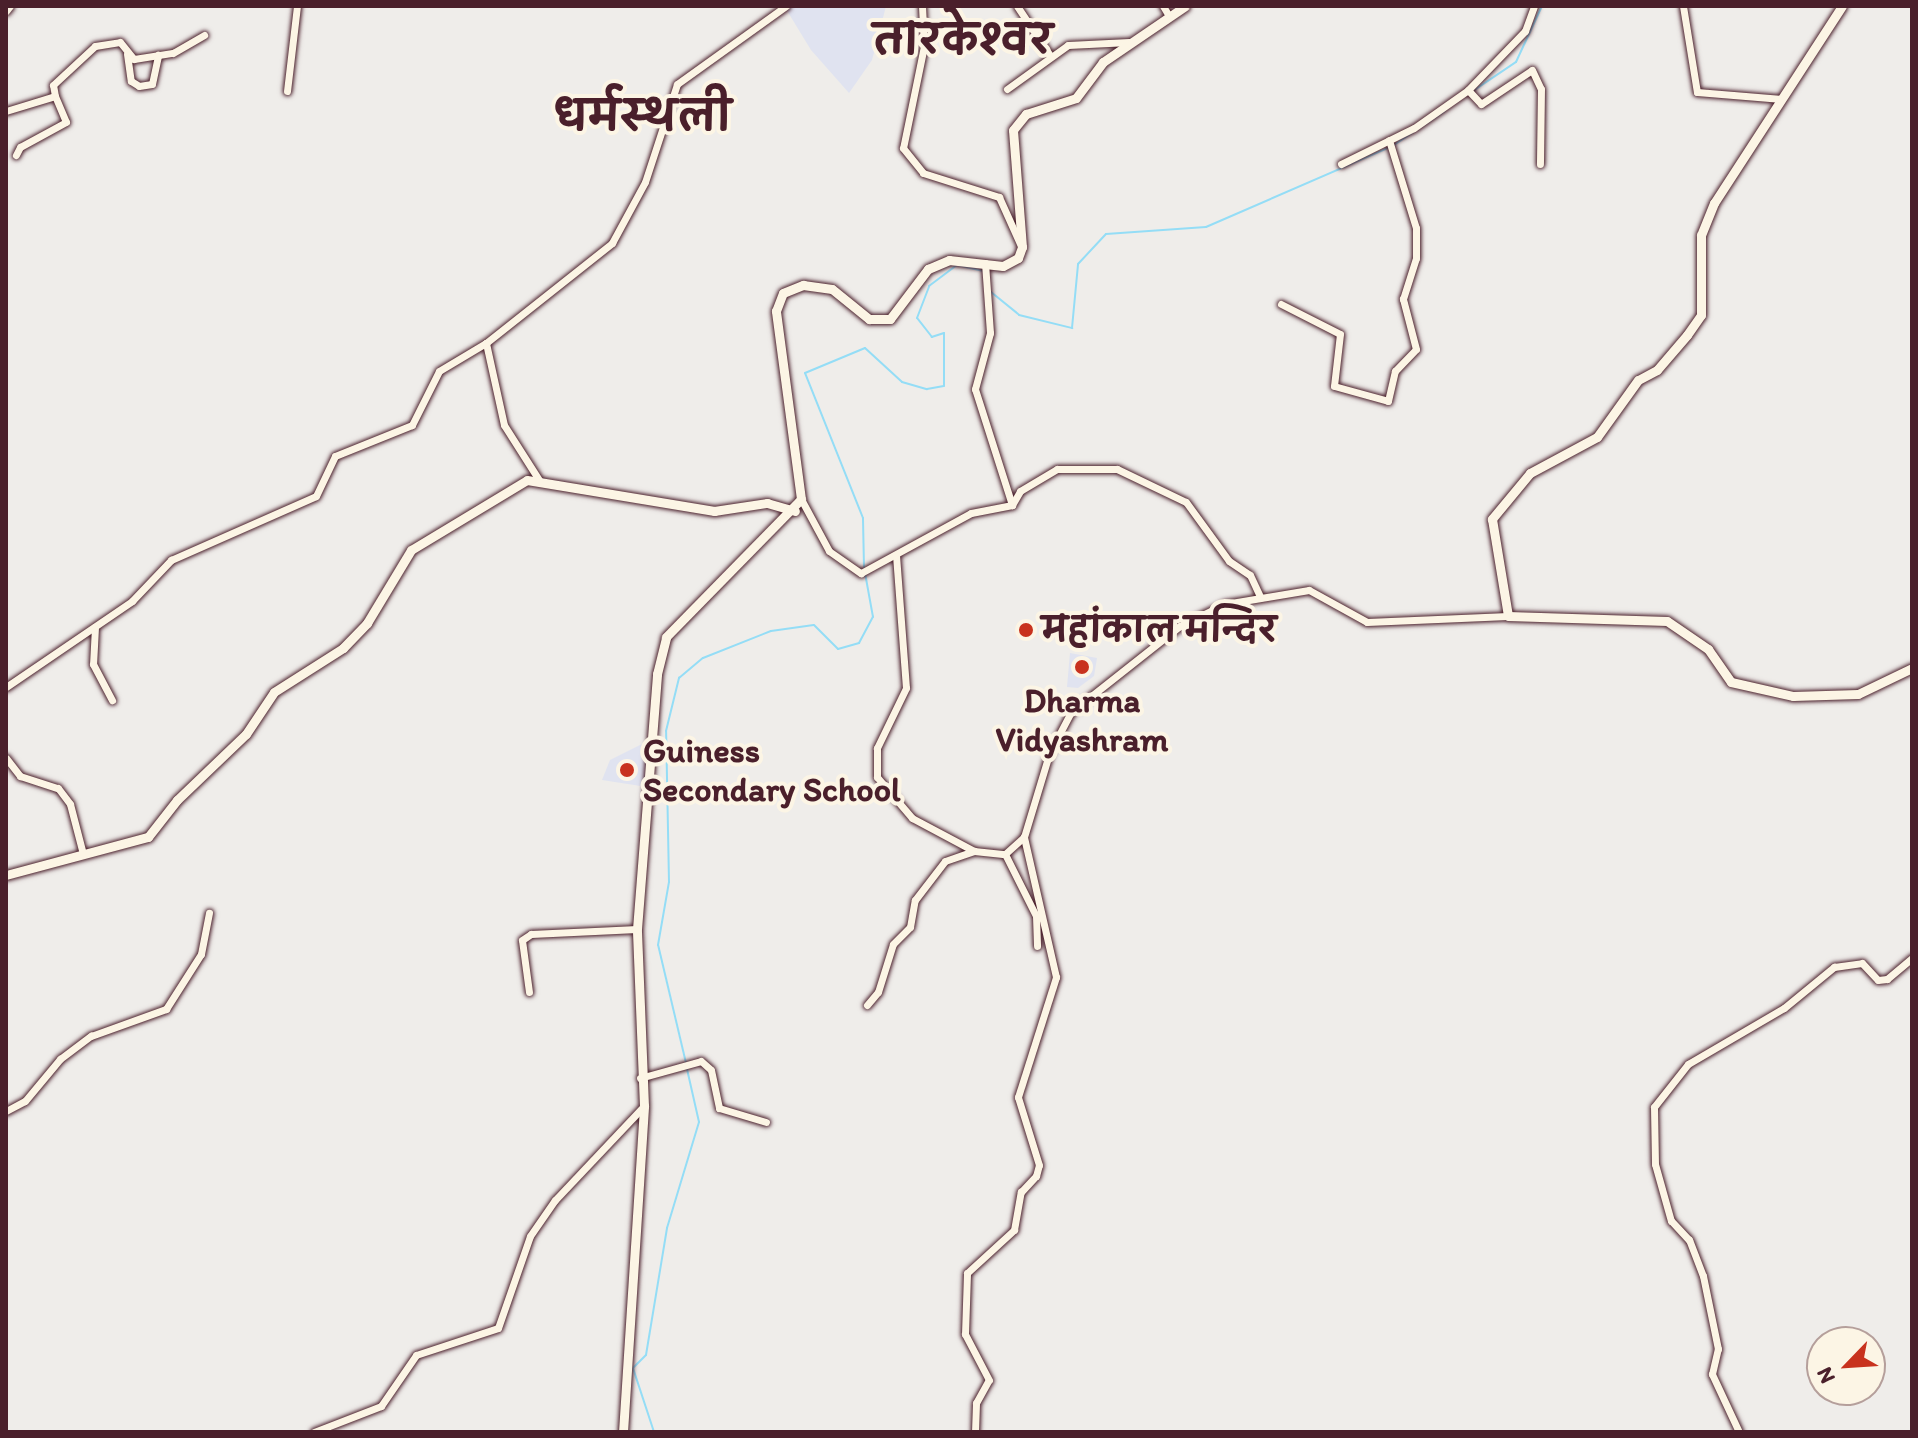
<!DOCTYPE html>
<html>
<head>
<meta charset="utf-8">
<style>
  body { margin:0 }
  #map { position:relative; width:1918px; height:1438px; overflow:hidden; background:#efedea; font-family:Itim,"Playpen Sans Deva",sans-serif }
  div>[style] { position:absolute }
  [style*='--x'] { left:calc(var(--x)*1px); top:calc(var(--y)*1px); width:calc(var(--w)*1px); rotate:calc(var(--a)*1deg) }
  .built>* { inset:0; background:#e0e3f0 }
  .stream>* { height:2px; margin:-1px; padding:0 1px; transform-origin:1px; border-radius:1px; background:#94ddf6 }
  .roads { filter:drop-shadow(0 0 2px #4a1f2b) drop-shadow(0 0 2px #4a1f2b) }
  .minor>* { height:7px; margin:-3.5px; padding:0 3.5px; transform-origin:3.5px; border-radius:3.5px; background:#fcf5e5 }
  .tertiary>* { height:9px; margin:-4.5px; padding:0 4.5px; transform-origin:4.5px; border-radius:4.5px; background:#fcf5e5 }
  .dots>* { width:22px; height:22px; translate:-50% -50%; box-sizing:border-box; border:4px solid #fcf5e5; border-radius:50% }
  span { translate:-50% -50%; white-space:nowrap; text-align:center; line-height:1.15; -webkit-text-stroke:8px #fcf5e5; paint-order:stroke }
  .poi-label { font-size:34px; color:#4a1f2b; font-weight:700 }
  .left { translate:0 -50%; text-align:left }
  .district-label { font-size:42px; color:#4a1f2b; font-weight:700 }
  .frame { position:absolute; inset:0; border:8px solid #4a1f2b; pointer-events:none }
  .north { position:absolute; left:1806px; top:1326px; width:80px; height:80px; box-sizing:border-box; background:#fcf5e5; border:2px solid #b59f9b; border-radius:50%; rotate:245deg; font-size:22px; font-weight:700; line-height:32px; text-align:center; color:#4a1f2b }
  .north::after { content:''; display:block; margin:auto; width:28px; height:36px; background:#c8321e; clip-path:polygon(50% 0,100% 100%,50% 72%,0 100%) }
</style>
</head>
<body>
<div id="map">
  <div class="built">
    <i style="clip-path:polygon(793px 6px,886px 6px,872px 60px,849px 93px,811px 50px,786px 9px)"></i>
    <i style="clip-path:polygon(1070px 653px,1097px 658px,1094px 676px,1078px 688px,1067px 687px)"></i>
    <i style="clip-path:polygon(650px 740px,647px 787px,602px 780px,610px 760px)"></i>
  </div>
  <div class="stream">
    <i style="--x:1473;--y:91;--w:52;--a:-34"></i>
    <i style="--x:1516;--y:62;--w:62;--a:-65.1"></i>
    <i style="--x:1394;--y:145;--w:61;--a:-33.7"></i>
    <i style="--x:991;--y:292;--w:36;--a:39"></i>
    <i style="--x:1019;--y:315;--w:55;--a:13.8"></i>
    <i style="--x:1072;--y:328;--w:64;--a:-84.6"></i>
    <i style="--x:1078;--y:264;--w:41;--a:-47"></i>
    <i style="--x:1106;--y:234;--w:100;--a:-4"></i>
    <i style="--x:1206;--y:227;--w:198;--a:-23.5"></i>
    <i style="--x:864;--y:567;--w:49;--a:-91.2"></i>
    <i style="--x:863;--y:518;--w:156;--a:-111.8"></i>
    <i style="--x:805;--y:373;--w:65;--a:-22.6"></i>
    <i style="--x:865;--y:348;--w:50;--a:42.6"></i>
    <i style="--x:902;--y:382;--w:26;--a:16"></i>
    <i style="--x:927;--y:389;--w:17;--a:-10"></i>
    <i style="--x:944;--y:386;--w:53;--a:-90"></i>
    <i style="--x:944;--y:333;--w:13;--a:162"></i>
    <i style="--x:932;--y:337;--w:24;--a:-128"></i>
    <i style="--x:917;--y:318;--w:34;--a:-69"></i>
    <i style="--x:929;--y:286;--w:35;--a:-37"></i>
    <i style="--x:957;--y:265;--w:26;--a:13"></i>
    <i style="--x:686;--y:1063;--w:121;--a:-103.3"></i>
    <i style="--x:658;--y:945;--w:64;--a:-80.1"></i>
    <i style="--x:669;--y:882;--w:151;--a:-91.1"></i>
    <i style="--x:666;--y:731;--w:55;--a:-76.2"></i>
    <i style="--x:679;--y:678;--w:31;--a:-40"></i>
    <i style="--x:703;--y:658;--w:73;--a:-21.7"></i>
    <i style="--x:771;--y:631;--w:43;--a:-7.9"></i>
    <i style="--x:814;--y:625;--w:34;--a:45"></i>
    <i style="--x:838;--y:649;--w:22;--a:-16"></i>
    <i style="--x:859;--y:643;--w:30;--a:-62"></i>
    <i style="--x:873;--y:617;--w:45;--a:-100.3"></i>
    <i style="--x:654;--y:1432;--w:67;--a:-108.2"></i>
    <i style="--x:633;--y:1368;--w:18;--a:-45"></i>
    <i style="--x:646;--y:1355;--w:129;--a:-80.6"></i>
    <i style="--x:667;--y:1228;--w:111;--a:-73.2"></i>
    <i style="--x:699;--y:1122;--w:54;--a:-102.8"></i>
  </div>
  <div class="roads">
    <div class="minor">
      <i style="--x:922;--y:6;--w:40;--a:87.1"></i>
      <i style="--x:924;--y:46;--w:104;--a:101.6"></i>
      <i style="--x:903;--y:148;--w:32;--a:51"></i>
      <i style="--x:923;--y:173;--w:80;--a:17.5"></i>
      <i style="--x:999;--y:197;--w:54;--a:65.8"></i>
      <i style="--x:1017;--y:6;--w:58;--a:56.3"></i>
      <i style="--x:1163;--y:6;--w:12;--a:59"></i>
      <i style="--x:1683;--y:6;--w:87;--a:80.8"></i>
      <i style="--x:1697;--y:92;--w:85;--a:4.7"></i>
      <i style="--x:6;--y:11;--w:6;--a:-51"></i>
      <i style="--x:127;--y:54;--w:27;--a:82"></i>
      <i style="--x:131;--y:81;--w:9;--a:32"></i>
      <i style="--x:139;--y:86;--w:13;--a:-9"></i>
      <i style="--x:152;--y:84;--w:30;--a:-78"></i>
      <i style="--x:1007;--y:89;--w:75;--a:-35.8"></i>
      <i style="--x:1068;--y:45;--w:61;--a:-2.8"></i>
      <i style="--x:1468;--y:90;--w:19;--a:47"></i>
      <i style="--x:1481;--y:104;--w:61;--a:-33.7"></i>
      <i style="--x:1532;--y:70;--w:21;--a:65"></i>
      <i style="--x:1541;--y:89;--w:75;--a:90.8"></i>
      <i style="--x:287;--y:91;--w:86;--a:-83.3"></i>
      <i style="--x:55;--y:96;--w:11;--a:-100"></i>
      <i style="--x:53;--y:85;--w:57;--a:-42.9"></i>
      <i style="--x:95;--y:46;--w:25;--a:-9"></i>
      <i style="--x:120;--y:42;--w:22;--a:51"></i>
      <i style="--x:134;--y:59;--w:39;--a:-9"></i>
      <i style="--x:173;--y:53;--w:36;--a:-30"></i>
      <i style="--x:6;--y:111;--w:51;--a:-17"></i>
      <i style="--x:55;--y:96;--w:28;--a:67"></i>
      <i style="--x:66;--y:122;--w:52;--a:151.5"></i>
      <i style="--x:20;--y:147;--w:9;--a:117"></i>
      <i style="--x:1341;--y:164;--w:81;--a:-26.3"></i>
      <i style="--x:1414;--y:128;--w:66;--a:-35.1"></i>
      <i style="--x:1468;--y:90;--w:82;--a:-46"></i>
      <i style="--x:1525;--y:31;--w:27;--a:-70"></i>
      <i style="--x:985;--y:263;--w:70;--a:85.9"></i>
      <i style="--x:990;--y:333;--w:58;--a:105"></i>
      <i style="--x:975;--y:389;--w:122;--a:72.3"></i>
      <i style="--x:1281;--y:304;--w:66;--a:27"></i>
      <i style="--x:1340;--y:334;--w:52;--a:96.6"></i>
      <i style="--x:1334;--y:386;--w:56;--a:15.5"></i>
      <i style="--x:1388;--y:401;--w:31;--a:-77"></i>
      <i style="--x:1395;--y:371;--w:30;--a:-46"></i>
      <i style="--x:1416;--y:349;--w:52;--a:-104.6"></i>
      <i style="--x:1403;--y:299;--w:43;--a:-72.4"></i>
      <i style="--x:1416;--y:258;--w:30;--a:-90"></i>
      <i style="--x:1416;--y:228;--w:92;--a:-107.1"></i>
      <i style="--x:539;--y:480;--w:65;--a:-122.5"></i>
      <i style="--x:504;--y:425;--w:84;--a:-102.4"></i>
      <i style="--x:486;--y:343;--w:161;--a:-38.4"></i>
      <i style="--x:612;--y:243;--w:69;--a:-61.6"></i>
      <i style="--x:645;--y:182;--w:103;--a:-71.9"></i>
      <i style="--x:677;--y:84;--w:134;--a:-35.6"></i>
      <i style="--x:801;--y:499;--w:59;--a:61.7"></i>
      <i style="--x:829;--y:551;--w:39;--a:35"></i>
      <i style="--x:861;--y:573;--w:125;--a:-28.6"></i>
      <i style="--x:971;--y:513;--w:42;--a:-11"></i>
      <i style="--x:1012;--y:505;--w:16;--a:-60"></i>
      <i style="--x:1020;--y:491;--w:43;--a:-30.7"></i>
      <i style="--x:1057;--y:469;--w:60;--a:0"></i>
      <i style="--x:1117;--y:469;--w:76;--a:25.6"></i>
      <i style="--x:1186;--y:502;--w:73;--a:53.9"></i>
      <i style="--x:1229;--y:561;--w:25;--a:34"></i>
      <i style="--x:1250;--y:575;--w:23;--a:65"></i>
      <i style="--x:896;--y:555;--w:133;--a:85.7"></i>
      <i style="--x:906;--y:688;--w:67;--a:115.8"></i>
      <i style="--x:877;--y:748;--w:29;--a:90"></i>
      <i style="--x:877;--y:777;--w:54;--a:49.5"></i>
      <i style="--x:912;--y:818;--w:70;--a:28"></i>
      <i style="--x:95;--y:627;--w:37;--a:93"></i>
      <i style="--x:93;--y:664;--w:41;--a:62.2"></i>
      <i style="--x:6;--y:687;--w:153;--a:-34.3"></i>
      <i style="--x:132;--y:601;--w:57;--a:-46.4"></i>
      <i style="--x:171;--y:560;--w:158;--a:-23.8"></i>
      <i style="--x:316;--y:496;--w:44;--a:-64.6"></i>
      <i style="--x:335;--y:456;--w:83;--a:-21.9"></i>
      <i style="--x:412;--y:425;--w:60;--a:-63.4"></i>
      <i style="--x:439;--y:371;--w:55;--a:-30.8"></i>
      <i style="--x:6;--y:758;--w:23;--a:52"></i>
      <i style="--x:20;--y:776;--w:40;--a:18"></i>
      <i style="--x:58;--y:788;--w:20;--a:53"></i>
      <i style="--x:70;--y:804;--w:52;--a:75.4"></i>
      <i style="--x:1005;--y:854;--w:69;--a:63.4"></i>
      <i style="--x:1036;--y:916;--w:30;--a:88"></i>
      <i style="--x:529;--y:992;--w:52;--a:-97.7"></i>
      <i style="--x:522;--y:940;--w:11;--a:-34"></i>
      <i style="--x:531;--y:934;--w:106;--a:-2.7"></i>
      <i style="--x:867;--y:1005;--w:17;--a:-50"></i>
      <i style="--x:878;--y:992;--w:50;--a:-72.6"></i>
      <i style="--x:893;--y:944;--w:24;--a:-45"></i>
      <i style="--x:910;--y:927;--w:27;--a:-80"></i>
      <i style="--x:915;--y:900;--w:49;--a:-52.4"></i>
      <i style="--x:945;--y:861;--w:31;--a:-19"></i>
      <i style="--x:974;--y:851;--w:31;--a:6"></i>
      <i style="--x:1005;--y:854;--w:25;--a:-42"></i>
      <i style="--x:1024;--y:837;--w:87;--a:-73.2"></i>
      <i style="--x:1049;--y:754;--w:47;--a:-62.4"></i>
      <i style="--x:1071;--y:712;--w:139;--a:-38.3"></i>
      <i style="--x:1180;--y:626;--w:50;--a:-26.1"></i>
      <i style="--x:1225;--y:604;--w:85;--a:-9.5"></i>
      <i style="--x:1309;--y:590;--w:66;--a:28.9"></i>
      <i style="--x:1367;--y:622;--w:141;--a:-2.4"></i>
      <i style="--x:640;--y:1078;--w:63;--a:-15.6"></i>
      <i style="--x:701;--y:1061;--w:13;--a:42"></i>
      <i style="--x:711;--y:1070;--w:39;--a:78"></i>
      <i style="--x:719;--y:1108;--w:49;--a:16.6"></i>
      <i style="--x:6;--y:1111;--w:21;--a:-28"></i>
      <i style="--x:25;--y:1101;--w:55;--a:-50.2"></i>
      <i style="--x:60;--y:1059;--w:39;--a:-37"></i>
      <i style="--x:91;--y:1036;--w:80;--a:-19.8"></i>
      <i style="--x:166;--y:1009;--w:65;--a:-57.5"></i>
      <i style="--x:201;--y:954;--w:42;--a:-79"></i>
      <i style="--x:314;--y:1432;--w:72;--a:-21.2"></i>
      <i style="--x:381;--y:1406;--w:62;--a:-55.5"></i>
      <i style="--x:416;--y:1355;--w:86;--a:-18.2"></i>
      <i style="--x:498;--y:1328;--w:97;--a:-70.8"></i>
      <i style="--x:530;--y:1236;--w:44;--a:-55.2"></i>
      <i style="--x:555;--y:1200;--w:129;--a:-46.6"></i>
      <i style="--x:975;--y:1432;--w:29;--a:-88"></i>
      <i style="--x:976;--y:1403;--w:26;--a:-61"></i>
      <i style="--x:989;--y:1380;--w:52;--a:-117.6"></i>
      <i style="--x:965;--y:1334;--w:61;--a:-88.1"></i>
      <i style="--x:967;--y:1273;--w:64;--a:-42.5"></i>
      <i style="--x:1014;--y:1230;--w:39;--a:-80"></i>
      <i style="--x:1021;--y:1192;--w:22;--a:-47"></i>
      <i style="--x:1036;--y:1176;--w:11;--a:-75"></i>
      <i style="--x:1039;--y:1165;--w:71;--a:-107.2"></i>
      <i style="--x:1018;--y:1097;--w:126;--a:-72.4"></i>
      <i style="--x:1056;--y:977;--w:144;--a:-102.9"></i>
      <i style="--x:1739;--y:1432;--w:64;--a:-115"></i>
      <i style="--x:1712;--y:1374;--w:26;--a:-77"></i>
      <i style="--x:1718;--y:1349;--w:75;--a:-101.6"></i>
      <i style="--x:1703;--y:1276;--w:39;--a:-111"></i>
      <i style="--x:1689;--y:1240;--w:26;--a:-133"></i>
      <i style="--x:1671;--y:1221;--w:59;--a:-105.7"></i>
      <i style="--x:1655;--y:1164;--w:57;--a:-91"></i>
      <i style="--x:1654;--y:1107;--w:55;--a:-51.7"></i>
      <i style="--x:1688;--y:1064;--w:111;--a:-30.3"></i>
      <i style="--x:1784;--y:1008;--w:65;--a:-39.4"></i>
      <i style="--x:1834;--y:967;--w:28;--a:-8"></i>
      <i style="--x:1862;--y:963;--w:23;--a:47"></i>
      <i style="--x:1878;--y:980;--w:9;--a:-6"></i>
      <i style="--x:1887;--y:979;--w:33;--a:-40"></i>
    </div>
    <div class="tertiary">
      <i style="--x:1842;--y:6;--w:235;--a:123"></i>
      <i style="--x:1714;--y:203;--w:35;--a:112"></i>
      <i style="--x:1701;--y:235;--w:80;--a:90"></i>
      <i style="--x:1701;--y:315;--w:24;--a:125"></i>
      <i style="--x:1687;--y:335;--w:46;--a:130.6"></i>
      <i style="--x:1657;--y:370;--w:21;--a:152"></i>
      <i style="--x:1638;--y:380;--w:70;--a:125.7"></i>
      <i style="--x:1597;--y:437;--w:76;--a:151.8"></i>
      <i style="--x:1530;--y:473;--w:60;--a:129.6"></i>
      <i style="--x:1492;--y:519;--w:98;--a:80.6"></i>
      <i style="--x:1508;--y:616;--w:159;--a:1.8"></i>
      <i style="--x:1667;--y:621;--w:50;--a:34.3"></i>
      <i style="--x:1708;--y:649;--w:40;--a:55.1"></i>
      <i style="--x:1731;--y:682;--w:64;--a:12.7"></i>
      <i style="--x:1793;--y:696;--w:65;--a:-1.8"></i>
      <i style="--x:1858;--y:694;--w:60;--a:-25.7"></i>
      <i style="--x:6;--y:875;--w:147;--a:-15"></i>
      <i style="--x:148;--y:837;--w:47;--a:-51.9"></i>
      <i style="--x:177;--y:800;--w:95;--a:-43.7"></i>
      <i style="--x:246;--y:734;--w:50;--a:-56.3"></i>
      <i style="--x:274;--y:692;--w:82;--a:-32.5"></i>
      <i style="--x:343;--y:648;--w:35;--a:-46"></i>
      <i style="--x:367;--y:623;--w:85;--a:-58.9"></i>
      <i style="--x:411;--y:550;--w:135;--a:-31.1"></i>
      <i style="--x:527;--y:480;--w:190;--a:9.4"></i>
      <i style="--x:714;--y:511;--w:54;--a:-8.6"></i>
      <i style="--x:767;--y:503;--w:29;--a:16"></i>
      <i style="--x:623;--y:1432;--w:327;--a:-86.3"></i>
      <i style="--x:644;--y:1106;--w:177;--a:-92.3"></i>
      <i style="--x:637;--y:929;--w:256;--a:-85.5"></i>
      <i style="--x:657;--y:674;--w:38;--a:-76"></i>
      <i style="--x:666;--y:637;--w:193;--a:-45.6"></i>
      <i style="--x:801;--y:499;--w:190;--a:-97.6"></i>
      <i style="--x:776;--y:311;--w:19;--a:-69"></i>
      <i style="--x:783;--y:293;--w:22;--a:-22"></i>
      <i style="--x:803;--y:285;--w:29;--a:8"></i>
      <i style="--x:832;--y:289;--w:48;--a:39"></i>
      <i style="--x:869;--y:319;--w:21;--a:0"></i>
      <i style="--x:890;--y:319;--w:63;--a:-52.8"></i>
      <i style="--x:928;--y:269;--w:23;--a:-23"></i>
      <i style="--x:949;--y:260;--w:54;--a:6.3"></i>
      <i style="--x:1003;--y:266;--w:17;--a:-28"></i>
      <i style="--x:1018;--y:258;--w:12;--a:-70"></i>
      <i style="--x:1022;--y:247;--w:117;--a:-94.4"></i>
      <i style="--x:1013;--y:130;--w:21;--a:-51"></i>
      <i style="--x:1026;--y:114;--w:52;--a:-17.7"></i>
      <i style="--x:1076;--y:98;--w:45;--a:-53.1"></i>
      <i style="--x:1103;--y:62;--w:99;--a:-34.3"></i>
    </div>
  </div>
  <div class="dots">
    <i style="left:1026px;top:630px;background:#c8321e"></i>
    <i style="left:1082px;top:667px;background:#c8321e"></i>
    <i style="left:627px;top:770px;background:#c8321e"></i>
  </div>
  <div class="poi-label">
    <span class="left" style="left:1042px;top:630px">महांकाल मन्दिर</span>
    <span style="left:1082px;top:720px">Dharma<br>Vidyashram</span>
    <span class="left" style="left:643px;top:770px">Guiness<br>Secondary School</span>
  </div>
  <div class="district-label">
    <span style="left:963px;top:40px">तारकेश्वर</span>
    <span style="left:642px;top:116px">धर्मस्थली</span>
  </div>
  <div class="frame"></div>
  <div class="north">N</div>
</div>
</body>
</html>
